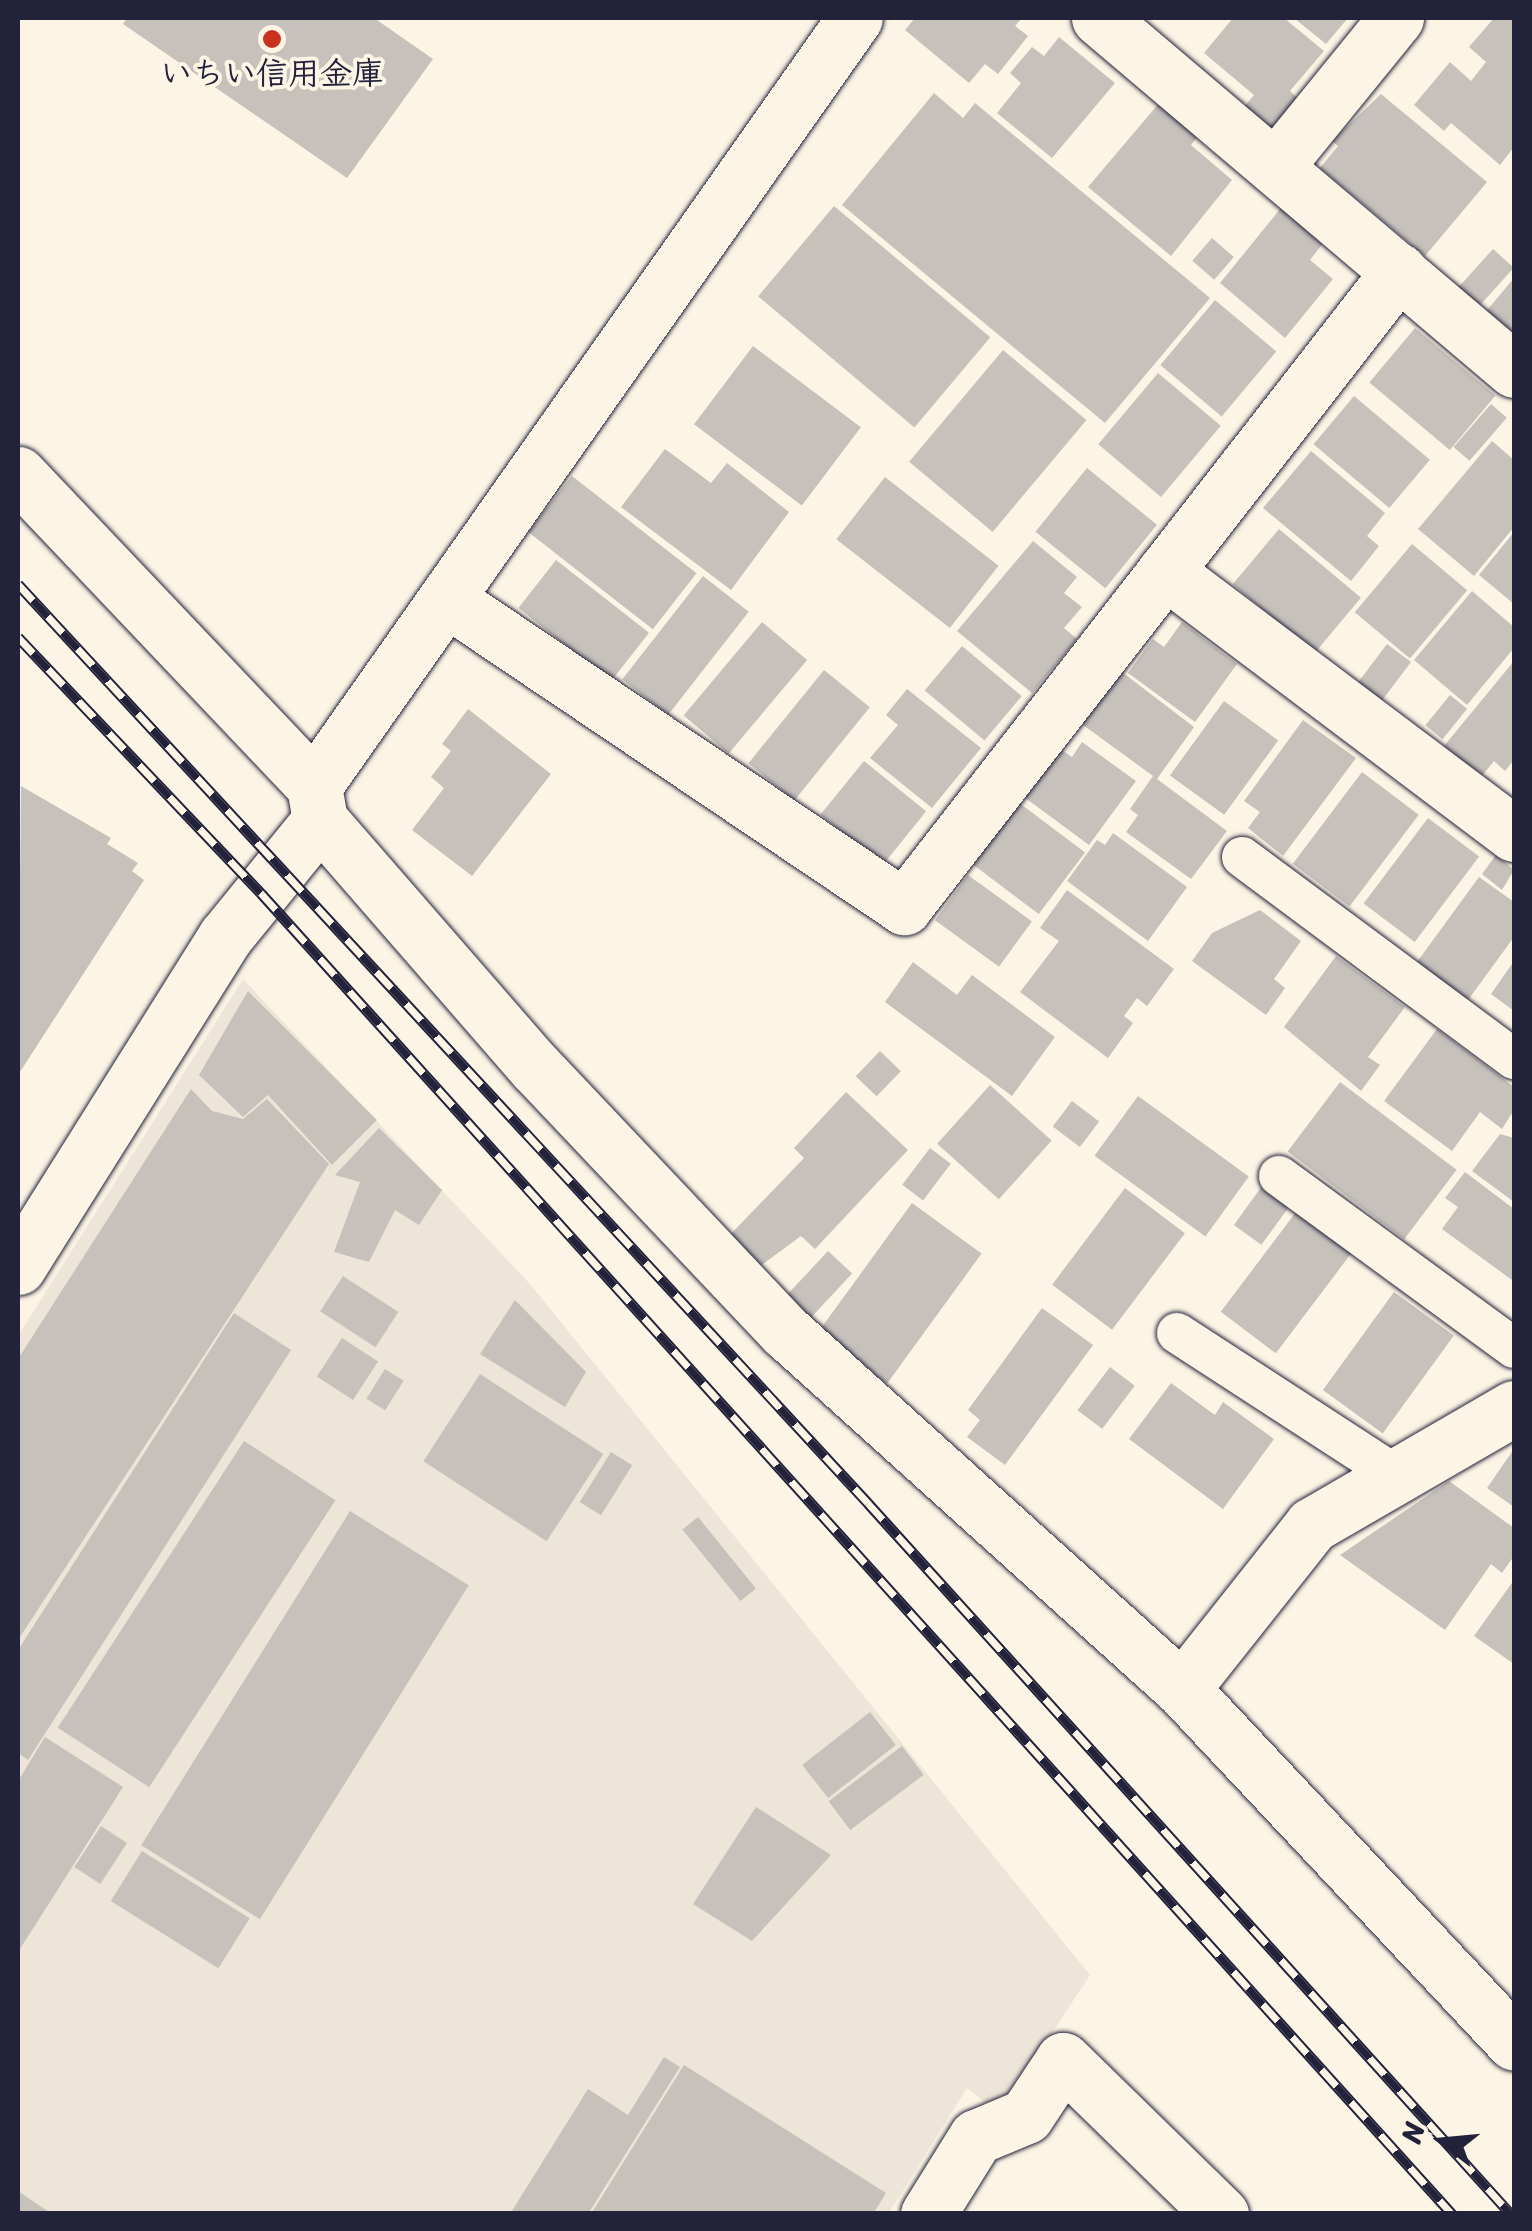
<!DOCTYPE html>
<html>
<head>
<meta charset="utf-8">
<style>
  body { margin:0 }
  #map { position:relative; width:1532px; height:2231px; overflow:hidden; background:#fcf5e5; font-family:Sriracha,"Klee One",sans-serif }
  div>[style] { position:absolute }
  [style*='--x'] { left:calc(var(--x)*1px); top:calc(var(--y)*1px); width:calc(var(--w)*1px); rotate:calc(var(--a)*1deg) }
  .built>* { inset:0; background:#ece5d8 }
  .building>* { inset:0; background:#c6c1bb; transform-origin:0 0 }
  .roads { filter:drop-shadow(0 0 2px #22223b) drop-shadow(0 0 2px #22223b) }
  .lane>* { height:40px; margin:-20px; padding:0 20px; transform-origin:20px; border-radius:20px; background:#fcf5e5 }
  .street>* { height:55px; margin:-27.5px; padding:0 27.5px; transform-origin:27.5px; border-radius:27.5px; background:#fcf5e5 }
  .secondary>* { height:55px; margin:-27.5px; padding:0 27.5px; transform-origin:27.5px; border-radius:27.5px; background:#fcf5e5 }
  .rail>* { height:11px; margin-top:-5.5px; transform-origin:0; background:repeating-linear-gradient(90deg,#fcf5e5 0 22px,#22223b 0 44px); box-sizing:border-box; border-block:2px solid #22223b }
  .dots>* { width:28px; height:28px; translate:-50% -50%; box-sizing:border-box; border:5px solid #fcf5e5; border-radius:50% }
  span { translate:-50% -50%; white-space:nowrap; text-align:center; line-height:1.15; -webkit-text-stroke:8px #fcf5e5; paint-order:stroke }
  .poi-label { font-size:32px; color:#22223b; font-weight:700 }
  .frame { position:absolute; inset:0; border:20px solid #22223b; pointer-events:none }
  .north { position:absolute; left:1392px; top:2091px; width:100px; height:100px; -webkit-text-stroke:8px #fcf5e5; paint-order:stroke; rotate:286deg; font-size:28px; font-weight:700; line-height:40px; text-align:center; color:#22223b }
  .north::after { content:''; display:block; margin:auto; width:35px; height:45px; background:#22223b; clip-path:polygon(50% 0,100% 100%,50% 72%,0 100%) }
</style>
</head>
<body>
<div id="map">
  <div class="built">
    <i style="clip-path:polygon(243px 979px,530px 1284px,1090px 1975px,1012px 2094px,987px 2104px,967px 2088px,889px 2213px,18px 2213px,18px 1336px)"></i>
  </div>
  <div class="building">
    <i style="clip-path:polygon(127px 18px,374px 18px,433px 59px,347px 178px,123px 24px)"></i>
    <i style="clip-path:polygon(915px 18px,1022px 18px,1015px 26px,1028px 36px,998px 74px,985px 64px,969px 83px,905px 30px)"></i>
    <i style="clip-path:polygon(1233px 18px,1284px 18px,1324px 51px,1290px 91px,1302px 102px,1274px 134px,1243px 108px,1254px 95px,1204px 53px)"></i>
    <i style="clip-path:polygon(1294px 18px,1348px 18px,1326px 44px)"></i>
    <i style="clip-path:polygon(1494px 18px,1514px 18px,1514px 147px,1500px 165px,1451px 123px,1444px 131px,1414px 105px,1450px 62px,1471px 81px,1486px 62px,1469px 47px)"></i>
    <i style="clip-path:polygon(1059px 37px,1115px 83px,1052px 158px,997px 113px,1021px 83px,1010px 73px,1032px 47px,1044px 56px)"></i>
    <i style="clip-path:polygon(934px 93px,963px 118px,975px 103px,1210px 298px,1105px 423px,842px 205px)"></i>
    <i style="clip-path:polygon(1381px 94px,1487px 182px,1425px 256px,1320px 168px,1338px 146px,1332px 141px)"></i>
    <i style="clip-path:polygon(1160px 102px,1199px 135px,1191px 145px,1232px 180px,1171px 256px,1088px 187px)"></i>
    <i style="clip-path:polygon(1285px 203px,1327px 238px,1310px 260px,1333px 279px,1285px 338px,1220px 283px)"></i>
    <i style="left:834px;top:206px;width:204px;height:118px;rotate:40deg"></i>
    <i style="left:1212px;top:238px;width:29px;height:30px;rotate:41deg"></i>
    <i style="left:1493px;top:249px;width:28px;height:56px;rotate:42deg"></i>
    <i style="clip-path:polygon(1514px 278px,1514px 342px,1483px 315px)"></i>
    <i style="left:1215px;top:300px;width:80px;height:85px;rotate:40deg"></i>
    <i style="left:1415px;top:328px;width:105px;height:71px;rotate:40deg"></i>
    <i style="left:753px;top:346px;width:135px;height:98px;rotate:37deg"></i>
    <i style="left:1003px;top:350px;width:109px;height:146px;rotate:40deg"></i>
    <i style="left:1158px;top:373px;width:82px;height:93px;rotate:40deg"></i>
    <i style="left:1354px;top:396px;width:99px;height:63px;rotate:40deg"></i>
    <i style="left:1491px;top:404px;width:21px;height:57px;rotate:41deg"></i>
    <i style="clip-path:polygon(1492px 441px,1514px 460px,1514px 527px,1474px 576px,1418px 529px)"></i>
    <i style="clip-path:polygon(665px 449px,711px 483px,727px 463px,789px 512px,731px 590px,621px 507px)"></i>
    <i style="clip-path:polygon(1311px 451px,1385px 513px,1367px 536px,1379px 546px,1351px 581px,1263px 508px)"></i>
    <i style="left:1087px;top:468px;width:90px;height:82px;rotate:39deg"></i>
    <i style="left:572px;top:476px;width:158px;height:71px;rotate:38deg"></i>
    <i style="left:885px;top:477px;width:144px;height:79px;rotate:38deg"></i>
    <i style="left:1279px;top:529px;width:107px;height:72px;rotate:40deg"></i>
    <i style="clip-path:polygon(1514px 532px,1514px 604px,1479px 575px)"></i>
    <i style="clip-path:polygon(1033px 541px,1077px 577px,1064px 593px,1082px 607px,1064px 628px,1077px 639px,1032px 693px,957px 631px)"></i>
    <i style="left:1412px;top:544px;width:72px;height:89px;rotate:40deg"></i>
    <i style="left:556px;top:560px;width:118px;height:61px;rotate:38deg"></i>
    <i style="left:703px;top:576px;width:58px;height:131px;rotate:38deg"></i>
    <i style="clip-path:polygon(1472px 591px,1514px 627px,1514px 648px,1467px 705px,1414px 660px)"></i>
    <i style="left:762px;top:622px;width:59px;height:122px;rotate:40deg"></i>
    <i style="clip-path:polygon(1182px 622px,1237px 664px,1195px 722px,1128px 673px,1153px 639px,1164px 647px)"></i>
    <i style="left:1387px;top:644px;width:30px;height:48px;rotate:37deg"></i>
    <i style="left:962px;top:646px;width:78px;height:58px;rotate:40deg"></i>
    <i style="clip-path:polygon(1514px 661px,1514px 760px,1505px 771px,1494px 761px,1481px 777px,1444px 746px)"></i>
    <i style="clip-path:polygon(1118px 669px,1194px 727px,1157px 779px,1227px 831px,1191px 879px,1126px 832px,1138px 815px,1130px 809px,1153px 776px,1079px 722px)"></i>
    <i style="left:824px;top:670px;width:59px;height:120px;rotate:39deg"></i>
    <i style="clip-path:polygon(907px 689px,981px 748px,932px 808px,870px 758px,898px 725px,886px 715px)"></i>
    <i style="left:1450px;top:695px;width:22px;height:39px;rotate:39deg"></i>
    <i style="left:1224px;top:701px;width:67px;height:92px;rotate:36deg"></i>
    <i style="clip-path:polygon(468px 709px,551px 774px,472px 876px,412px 830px,444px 788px,431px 777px,451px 751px,442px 744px)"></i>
    <i style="clip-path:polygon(1303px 720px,1356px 758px,1283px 856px,1248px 828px,1260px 812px,1244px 801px)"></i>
    <i style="clip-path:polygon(1082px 742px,1136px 781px,1089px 845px,1024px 797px,1059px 748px,1072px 757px)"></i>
    <i style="left:864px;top:761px;width:80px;height:69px;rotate:39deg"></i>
    <i style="left:1362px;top:772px;width:71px;height:115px;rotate:37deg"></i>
    <i style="clip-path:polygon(21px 786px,111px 838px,107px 844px,138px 863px,132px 871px,144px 880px,18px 1075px)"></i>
    <i style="left:1014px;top:799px;width:89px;height:77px;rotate:37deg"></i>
    <i style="left:1428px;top:818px;width:64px;height:107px;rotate:37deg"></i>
    <i style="clip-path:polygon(1113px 833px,1187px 887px,1148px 941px,1067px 881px,1097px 840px,1105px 845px)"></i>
    <i style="clip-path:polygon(1496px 855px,1514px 870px,1502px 890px,1482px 874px)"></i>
    <i style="left:968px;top:875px;width:79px;height:56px;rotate:36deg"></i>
    <i style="clip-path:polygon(1479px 877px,1514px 902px,1514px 937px,1468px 1000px,1417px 962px)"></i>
    <i style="clip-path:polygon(1067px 890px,1174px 969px,1147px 1006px,1137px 998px,1124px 1016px,1133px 1023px,1108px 1058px,1020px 992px,1059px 941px,1040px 928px)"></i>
    <i style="clip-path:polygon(1260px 910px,1301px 941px,1274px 979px,1285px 988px,1266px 1015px,1192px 961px,1212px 933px)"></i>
    <i style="clip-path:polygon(1336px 956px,1405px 1007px,1368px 1057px,1380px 1065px,1361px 1091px,1284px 1027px)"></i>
    <i style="clip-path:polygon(1514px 961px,1514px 1011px,1491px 994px)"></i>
    <i style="clip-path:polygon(913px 962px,957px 995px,972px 975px,1055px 1037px,1012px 1096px,885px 1002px)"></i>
    <i style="clip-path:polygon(248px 991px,377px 1120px,332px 1165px,268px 1095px,243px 1117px,199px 1075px)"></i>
    <i style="clip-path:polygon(1437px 1029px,1514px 1087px,1514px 1110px,1502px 1129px,1480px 1112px,1452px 1151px,1384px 1101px)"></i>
    <i style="left:880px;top:1051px;width:29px;height:35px;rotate:44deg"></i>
    <i style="left:1340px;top:1082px;width:146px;height:87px;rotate:37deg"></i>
    <i style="left:990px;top:1085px;width:83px;height:79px;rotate:42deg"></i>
    <i style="clip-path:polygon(191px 1089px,212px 1111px,243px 1119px,267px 1099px,329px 1164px,18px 1640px,18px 1359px)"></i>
    <i style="clip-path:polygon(846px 1092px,908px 1150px,815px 1249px,801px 1236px,759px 1267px,728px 1237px,804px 1158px,794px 1148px)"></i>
    <i style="left:1138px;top:1096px;width:137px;height:74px;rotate:36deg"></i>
    <i style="left:1072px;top:1101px;width:34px;height:32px;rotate:37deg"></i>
    <i style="clip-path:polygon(379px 1128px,442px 1190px,419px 1225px,395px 1210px,369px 1262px,334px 1252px,360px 1182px,335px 1175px)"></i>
    <i style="clip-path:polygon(1500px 1134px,1514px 1138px,1514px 1202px,1472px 1171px)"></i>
    <i style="left:930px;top:1148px;width:26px;height:46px;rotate:37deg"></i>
    <i style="clip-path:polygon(1465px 1172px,1514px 1209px,1512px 1280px,1442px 1229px,1458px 1207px,1445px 1198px)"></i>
    <i style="left:1265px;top:1182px;width:34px;height:53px;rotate:36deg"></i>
    <i style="left:1125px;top:1188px;width:75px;height:121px;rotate:37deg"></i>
    <i style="left:912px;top:1203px;width:86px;height:161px;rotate:36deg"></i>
    <i style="left:1299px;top:1208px;width:69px;height:130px;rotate:37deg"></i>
    <i style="left:828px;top:1251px;width:33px;height:63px;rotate:43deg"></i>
    <i style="left:343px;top:1276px;width:66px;height:42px;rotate:33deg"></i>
    <i style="left:1394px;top:1292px;width:74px;height:121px;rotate:36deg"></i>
    <i style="clip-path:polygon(515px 1300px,586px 1372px,565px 1407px,480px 1354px)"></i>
    <i style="clip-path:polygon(1042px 1308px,1093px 1345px,1005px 1465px,967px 1437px,980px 1420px,968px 1410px)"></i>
    <i style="clip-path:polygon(234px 1313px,291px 1350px,28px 1760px,18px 1753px,18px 1650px)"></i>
    <i style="left:342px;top:1338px;width:43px;height:46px;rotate:33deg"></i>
    <i style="left:1110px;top:1367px;width:31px;height:54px;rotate:37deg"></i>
    <i style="left:385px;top:1369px;width:22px;height:35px;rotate:32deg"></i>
    <i style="left:480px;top:1374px;width:147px;height:104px;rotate:33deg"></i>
    <i style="clip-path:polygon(1171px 1383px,1215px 1415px,1223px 1402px,1274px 1439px,1223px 1509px,1129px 1439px)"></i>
    <i style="left:244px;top:1441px;width:109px;height:342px;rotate:33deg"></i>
    <i style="clip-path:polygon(1514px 1449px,1514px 1507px,1487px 1488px)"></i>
    <i style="left:611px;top:1452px;width:25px;height:59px;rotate:32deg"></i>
    <i style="clip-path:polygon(1449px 1481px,1514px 1528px,1514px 1556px,1502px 1573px,1491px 1564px,1445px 1630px,1340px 1555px)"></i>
    <i style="left:350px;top:1511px;width:140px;height:394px;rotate:32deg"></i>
    <i style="left:698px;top:1517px;width:92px;height:20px;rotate:51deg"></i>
    <i style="clip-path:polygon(1514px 1580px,1514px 1664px,1474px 1636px)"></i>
    <i style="left:870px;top:1712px;width:42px;height:86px;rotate:52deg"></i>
    <i style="clip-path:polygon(45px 1737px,123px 1787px,18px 1952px,18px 1781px)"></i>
    <i style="left:902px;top:1746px;width:36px;height:92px;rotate:53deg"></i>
    <i style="clip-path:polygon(756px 1807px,831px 1855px,752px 1941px,693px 1904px)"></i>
    <i style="left:101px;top:1826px;width:31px;height:49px;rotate:33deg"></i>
    <i style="left:142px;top:1851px;width:127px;height:59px;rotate:32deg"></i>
    <i style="clip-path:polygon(664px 2057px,680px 2067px,588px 2214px,510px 2214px,588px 2089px,628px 2115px)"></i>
    <i style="clip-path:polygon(684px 2065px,886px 2193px,873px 2214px,591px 2214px)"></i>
    <i style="clip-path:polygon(18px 2191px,52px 2214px,18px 2214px)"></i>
  </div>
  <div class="roads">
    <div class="lane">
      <i style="--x:1242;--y:857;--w:339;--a:36.6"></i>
      <i style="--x:1279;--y:1176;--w:291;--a:36.2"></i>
      <i style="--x:1177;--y:1333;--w:265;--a:33"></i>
    </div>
    <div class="street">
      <i style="--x:1099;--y:18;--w:544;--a:40.3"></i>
      <i style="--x:1275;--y:167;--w:192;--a:-50.9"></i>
      <i style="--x:18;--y:474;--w:430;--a:46.5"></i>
      <i style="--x:1165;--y:571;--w:437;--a:37"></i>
      <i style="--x:448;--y:600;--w:550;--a:33.95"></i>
      <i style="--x:904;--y:907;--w:806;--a:-52.11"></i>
      <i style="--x:320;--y:820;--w:327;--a:49"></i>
      <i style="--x:535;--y:1067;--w:365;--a:46.6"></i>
      <i style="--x:786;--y:1332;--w:533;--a:42.04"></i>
      <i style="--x:1182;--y:1689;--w:485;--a:46.8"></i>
      <i style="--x:1182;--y:1689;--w:209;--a:-51.6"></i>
      <i style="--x:1312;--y:1525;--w:233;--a:-30.1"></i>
      <i style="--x:928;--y:2214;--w:91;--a:-58.1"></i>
      <i style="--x:976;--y:2137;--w:54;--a:-22.8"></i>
      <i style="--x:1026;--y:2116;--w:67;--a:-56.5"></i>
      <i style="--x:1063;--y:2060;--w:221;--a:44.3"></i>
    </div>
    <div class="secondary">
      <i style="--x:18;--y:1267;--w:390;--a:-57.9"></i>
      <i style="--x:225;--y:937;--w:151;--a:-50.9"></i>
      <i style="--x:320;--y:820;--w:35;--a:-100"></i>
      <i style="--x:314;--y:786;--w:939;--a:-54.84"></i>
    </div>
  </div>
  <div class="rail">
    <i style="--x:18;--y:584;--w:1252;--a:47.23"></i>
    <i style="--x:868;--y:1503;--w:959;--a:47.88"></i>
    <i style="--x:18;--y:637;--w:353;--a:46.5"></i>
    <i style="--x:261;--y:893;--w:1779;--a:47.96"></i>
  </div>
  <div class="dots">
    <i style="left:272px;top:39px;background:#c8321e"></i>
  </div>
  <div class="poi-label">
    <span style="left:272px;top:74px">いちい信用金庫</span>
  </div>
  <div class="frame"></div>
  <div class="north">N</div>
</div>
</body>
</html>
